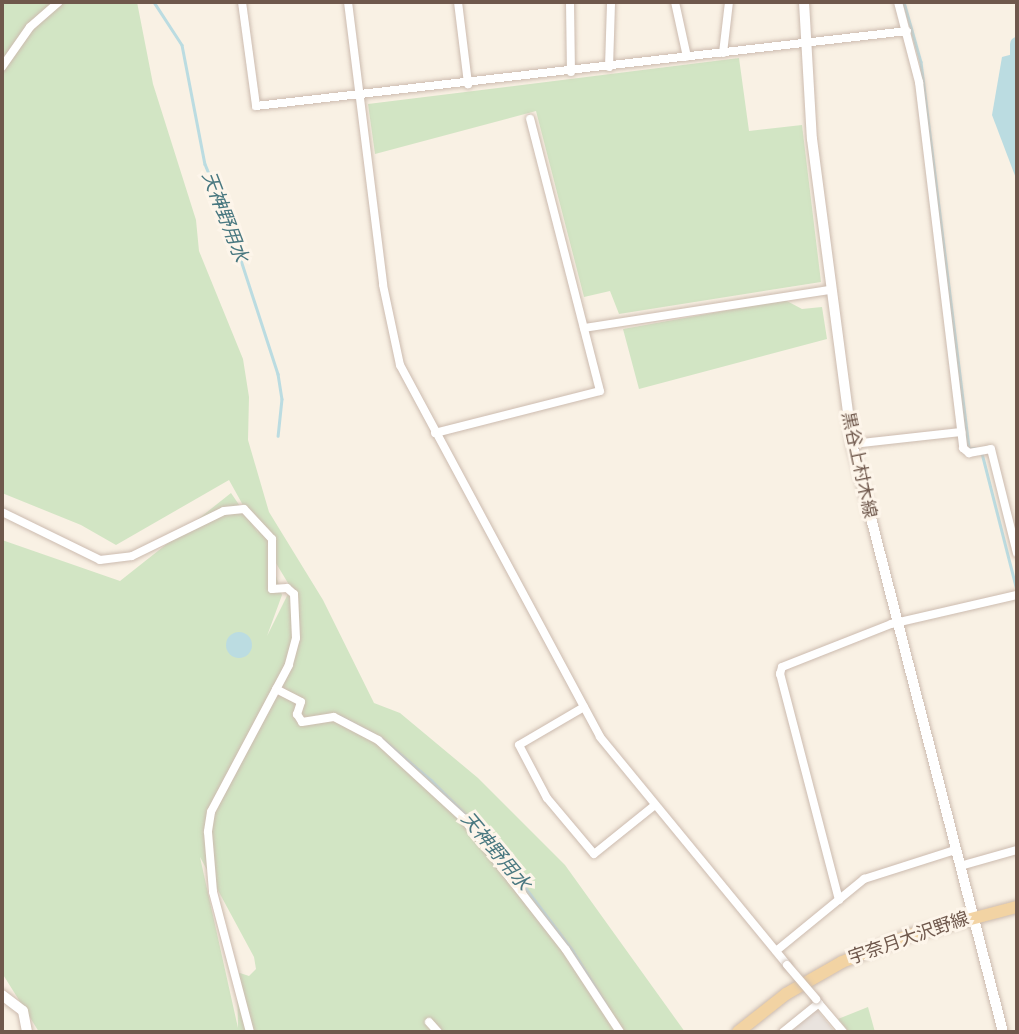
<!DOCTYPE html>
<html>
<head>
<meta charset="utf-8">
<style>
  body { margin:0 }
  #map { position:relative; width:1019px; height:1034px; overflow:hidden; background:#f9f1e4; font-family:"Source Sans 3","Noto Sans JP",sans-serif }
  div>[style] { position:absolute }
  [style*='--x'] { left:calc(var(--x)*1px); top:calc(var(--y)*1px); width:calc(var(--w)*1px); rotate:calc(var(--a)*1deg) }
  .industrial>* { inset:0; background:#e9e3de }
  .green>* { inset:0; background:#d2e5c4 }
  .water>* { inset:0; background:#bbdce1 }
  .round { border-radius:50% }
  .stream>* { height:2.5px; margin:-1.25px; padding:0 1.25px; transform-origin:1.25px; border-radius:1.25px; background:#bbdce1 }
  .river>* { height:14px; margin:-7px; padding:0 7px; transform-origin:7px; border-radius:7px; background:#bbdce1 }
  .roads { filter:drop-shadow(0 0 2px #ccbbaf) drop-shadow(0 0 2px #ccbbaf) }
  .minor>* { height:8px; margin:-4px; padding:0 4px; transform-origin:4px; border-radius:4px; background:#fff }
  .secondary>* { height:10px; margin:-5px; padding:0 5px; transform-origin:5px; border-radius:5px; background:#fff }
  .primary>* { height:12px; margin:-6px; padding:0 6px; transform-origin:6px; border-radius:6px; background:#f2d3a3 }
  .bridges { filter:drop-shadow(0 0 2px #ccbbaf) drop-shadow(0 0 2px #ccbbaf) }
  .minor-bridge>* { height:8px; margin:-4px; padding:0 4px; transform-origin:4px; border-radius:4px; background:#fff }
  span { translate:-50% -50%; white-space:nowrap; text-align:center; line-height:1.15; -webkit-text-stroke:6px #fdf5ea; paint-order:stroke }
  .street-label { font-size:18px; color:#6f584c }
  .water-label { font-size:19px; color:#497880; font-style:italic }
  .frame { position:absolute; inset:0; border:4px solid #6f584c; pointer-events:none }
</style>
</head>
<body>
<div id="map">
  <div class="industrial">
    <i style="clip-path:polygon(817px 1010px,835px 1032px,790px 1032px)"></i>
  </div>
  <div class="green">
    <i style="clip-path:polygon(evenodd,2px 2px,137px 2px,153px 84px,196px 220px,199px 251px,243px 359px,249px 397px,248px 440px,269px 512px,323px 600px,374px 703px,400px 713px,478px 778px,565px 865px,685px 1032px,39px 1032px,2px 973px,2px 540px,120px 581px,231px 493px,259px 534px,229px 480px,116px 545px,81px 525px,2px 493px,2px 2px,268px 550px,291px 588px,267px 636px,282px 595px,268px 550px,2px 2px,200px 857px,254px 957px,256px 969px,249px 976px,237px 972px,238px 1028px,200px 857px)"></i>
    <i style="clip-path:polygon(739px 58px,749px 131px,802px 125px,821px 282px,619px 314px,610px 291px,584px 297px,536px 111px,375px 154px,368px 104px)"></i>
    <i style="clip-path:polygon(785px 300px,802px 309px,822px 307px,827px 339px,639px 389px,623px 329px)"></i>
    <i style="clip-path:polygon(868px 1007px,875px 1032px,849px 1032px,838px 1019px)"></i>
  </div>
  <div class="water">
    <i style="clip-path:polygon(1017px 53px,1017px 181px,992px 115px,1002px 57px)"></i>
    <i class="round" style="left:226px;top:632px;width:26px;height:26px"></i>
  </div>
  <div class="stream">
    <i style="--x:154;--y:2;--w:51;--a:56.9"></i>
    <i style="--x:182;--y:45;--w:121;--a:79.1"></i>
    <i style="--x:205;--y:164;--w:57;--a:67.5"></i>
    <i style="--x:227;--y:217;--w:165;--a:72"></i>
    <i style="--x:278;--y:374;--w:25;--a:81"></i>
    <i style="--x:282;--y:399;--w:37;--a:96"></i>
    <i style="--x:904;--y:2;--w:62;--a:74.2"></i>
    <i style="--x:921;--y:62;--w:389;--a:82.9"></i>
    <i style="--x:969;--y:448;--w:7;--a:0"></i>
    <i style="--x:982;--y:453;--w:141;--a:75.7"></i>
    <i style="--x:340;--y:716;--w:38;--a:28"></i>
    <i style="--x:380;--y:737;--w:67;--a:40.1"></i>
    <i style="--x:431;--y:780;--w:78;--a:45"></i>
    <i style="--x:486;--y:835;--w:145;--a:53.1"></i>
    <i style="--x:573;--y:951;--w:65;--a:58.3"></i>
  </div>
  <div class="river">
    <i style="--x:1017;--y:44;--w:33;--a:90"></i>
  </div>
  <div class="roads">
    <div class="minor">
      <i style="--x:242;--y:2;--w:105;--a:82.3"></i>
      <i style="--x:256;--y:106;--w:655;--a:-6.57"></i>
      <i style="--x:348;--y:2;--w:285;--a:82.9"></i>
      <i style="--x:383;--y:285;--w:82;--a:78"></i>
      <i style="--x:400;--y:365;--w:422;--a:61.7"></i>
      <i style="--x:600;--y:737;--w:295;--a:50.6"></i>
      <i style="--x:458;--y:2;--w:83;--a:83"></i>
      <i style="--x:570;--y:2;--w:70;--a:89.2"></i>
      <i style="--x:675;--y:2;--w:56;--a:77.7"></i>
      <i style="--x:898;--y:2;--w:83;--a:75.3"></i>
      <i style="--x:919;--y:82;--w:369;--a:83.1"></i>
      <i style="--x:963;--y:448;--w:8;--a:40"></i>
      <i style="--x:969;--y:453;--w:22;--a:-10"></i>
      <i style="--x:991;--y:449;--w:107;--a:76"></i>
      <i style="--x:723;--y:53;--w:51;--a:-83.3"></i>
      <i style="--x:2;--y:67;--w:49;--a:-55"></i>
      <i style="--x:30;--y:27;--w:38;--a:-41"></i>
      <i style="--x:609;--y:67;--w:65;--a:-88.2"></i>
      <i style="--x:584;--y:328;--w:249;--a:-8.8"></i>
      <i style="--x:435;--y:433;--w:170;--a:-14.3"></i>
      <i style="--x:600;--y:391;--w:281;--a:-104.4"></i>
      <i style="--x:852;--y:444;--w:110;--a:-6.3"></i>
      <i style="--x:2;--y:512;--w:109;--a:26.1"></i>
      <i style="--x:100;--y:560;--w:32;--a:-7"></i>
      <i style="--x:132;--y:556;--w:102;--a:-26.1"></i>
      <i style="--x:224;--y:511;--w:20;--a:-6"></i>
      <i style="--x:244;--y:509;--w:41;--a:47"></i>
      <i style="--x:272;--y:539;--w:50;--a:90"></i>
      <i style="--x:272;--y:589;--w:15;--a:-4"></i>
      <i style="--x:287;--y:588;--w:9;--a:41"></i>
      <i style="--x:294;--y:594;--w:44;--a:87.4"></i>
      <i style="--x:296;--y:638;--w:28;--a:105"></i>
      <i style="--x:289;--y:665;--w:166;--a:118"></i>
      <i style="--x:211;--y:812;--w:20;--a:99"></i>
      <i style="--x:208;--y:832;--w:60;--a:85.2"></i>
      <i style="--x:213;--y:892;--w:145;--a:75.2"></i>
      <i style="--x:276;--y:689;--w:28;--a:27"></i>
      <i style="--x:301;--y:702;--w:13;--a:108"></i>
      <i style="--x:297;--y:714;--w:9;--a:58"></i>
      <i style="--x:302;--y:722;--w:32;--a:-9"></i>
      <i style="--x:334;--y:717;--w:50;--a:27.6"></i>
      <i style="--x:378;--y:740;--w:115;--a:42.5"></i>
      <i style="--x:463;--y:818;--w:167;--a:52"></i>
      <i style="--x:566;--y:950;--w:98;--a:56.6"></i>
      <i style="--x:584;--y:707;--w:75;--a:149.7"></i>
      <i style="--x:519;--y:745;--w:60;--a:62.2"></i>
      <i style="--x:547;--y:798;--w:73;--a:50"></i>
      <i style="--x:594;--y:854;--w:78;--a:-38.8"></i>
      <i style="--x:960;--y:866;--w:59;--a:-15.7"></i>
      <i style="--x:839;--y:900;--w:234;--a:-104.6"></i>
      <i style="--x:780;--y:674;--w:7;--a:-74"></i>
      <i style="--x:782;--y:667;--w:117;--a:-21.5"></i>
      <i style="--x:891;--y:624;--w:129;--a:-13"></i>
      <i style="--x:776;--y:951;--w:114;--a:-39.3"></i>
      <i style="--x:864;--y:879;--w:96;--a:-17.7"></i>
      <i style="--x:816;--y:1000;--w:42;--a:49.8"></i>
      <i style="--x:429;--y:1022;--w:13;--a:48"></i>
      <i style="--x:783;--y:1032;--w:46;--a:-38.9"></i>
    </div>
    <div class="secondary">
      <i style="--x:804;--y:2;--w:137;--a:86.7"></i>
      <i style="--x:812;--y:139;--w:308;--a:82.5"></i>
      <i style="--x:852;--y:444;--w:607;--a:75.6"></i>
      <i style="--x:2;--y:995;--w:26;--a:37"></i>
      <i style="--x:23;--y:1011;--w:21;--a:79"></i>
    </div>
    <div class="primary">
      <i style="--x:738;--y:1032;--w:61;--a:-38.4"></i>
      <i style="--x:786;--y:994;--w:64;--a:-29.7"></i>
      <i style="--x:842;--y:962;--w:73;--a:-21.7"></i>
      <i style="--x:910;--y:935;--w:111;--a:-14.7"></i>
    </div>
  </div>
  <div class="bridges">
    <div class="minor-bridge">
      <i style="--x:787;--y:965;--w:45;--a:49.5"></i>
    </div>
  </div>
  <div class="street-label">
    <span style="left:858px;top:465px;rotate:78deg">黒谷上村木線</span>
    <span style="left:909px;top:939px;rotate:-19deg">宇奈月大沢野線</span>
  </div>
  <div class="water-label">
    <span style="left:224px;top:217px;rotate:69deg">天神野用水</span>
    <span style="left:495px;top:852px;rotate:50deg">天神野用水</span>
  </div>
  <div class="frame"></div>
</div>
</body>
</html>
